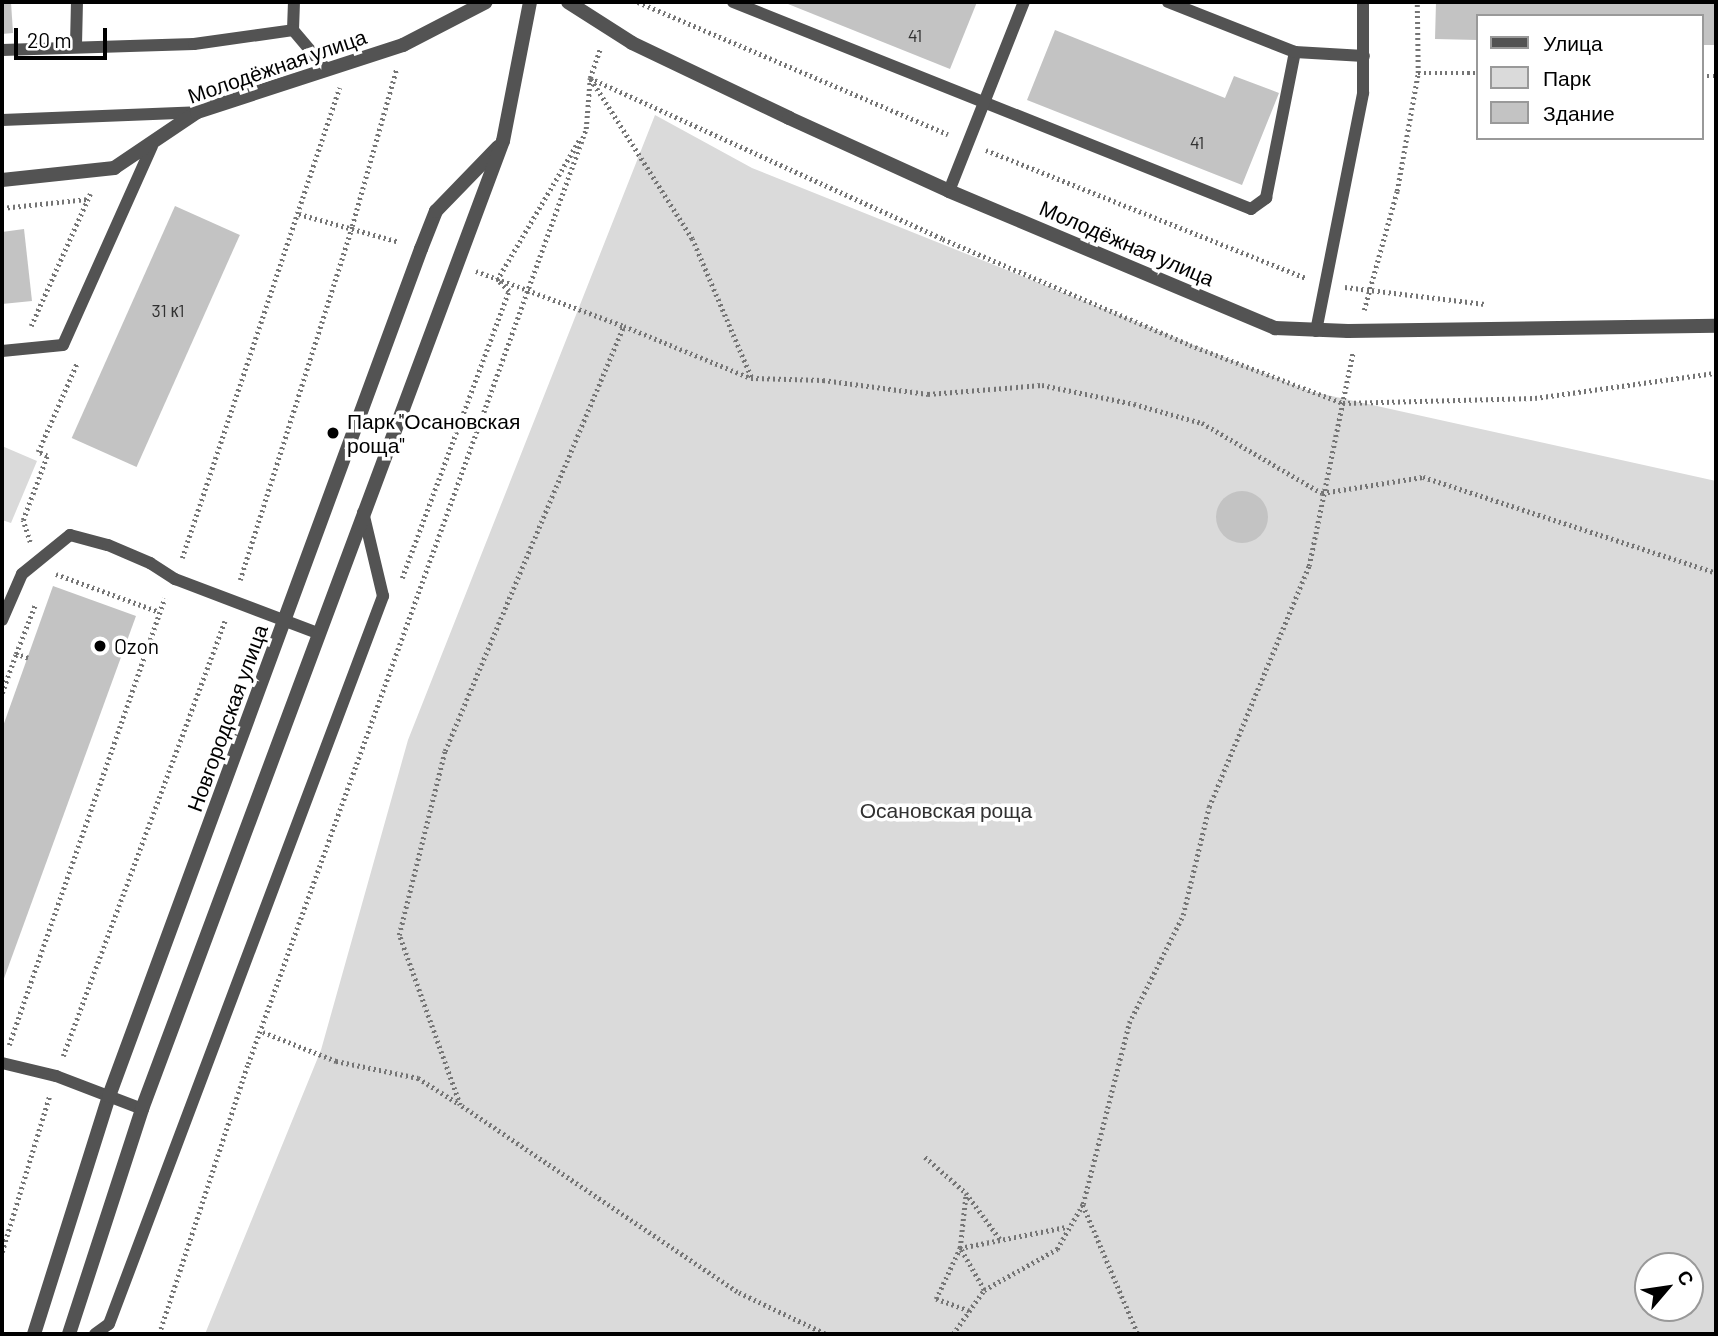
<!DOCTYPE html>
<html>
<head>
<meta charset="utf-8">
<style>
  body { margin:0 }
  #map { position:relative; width:1718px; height:1336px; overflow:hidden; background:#fff; font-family:Barlow,sans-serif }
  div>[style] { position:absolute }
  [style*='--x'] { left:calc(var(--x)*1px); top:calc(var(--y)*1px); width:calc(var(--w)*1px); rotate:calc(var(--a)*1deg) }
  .green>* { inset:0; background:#dadada }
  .building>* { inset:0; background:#c3c3c3; transform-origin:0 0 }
  .round { border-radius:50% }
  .path>* { height:4.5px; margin-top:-2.25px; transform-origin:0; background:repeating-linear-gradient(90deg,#757575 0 2px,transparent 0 5.5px) }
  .service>* { height:12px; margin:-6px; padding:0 6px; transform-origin:6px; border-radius:6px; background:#535353 }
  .minor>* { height:14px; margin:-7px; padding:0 7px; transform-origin:7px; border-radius:7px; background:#535353 }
  .dots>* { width:19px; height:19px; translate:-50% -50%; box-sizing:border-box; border:4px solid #fff; border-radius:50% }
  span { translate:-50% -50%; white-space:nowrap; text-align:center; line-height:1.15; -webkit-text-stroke:7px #fff; paint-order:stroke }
  .number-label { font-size:18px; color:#313131 }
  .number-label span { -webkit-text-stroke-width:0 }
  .street-label { font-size:21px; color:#000 }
  .poi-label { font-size:21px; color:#000 }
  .left { translate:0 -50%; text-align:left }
  .park-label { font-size:21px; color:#313131 }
  .frame { position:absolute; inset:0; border:4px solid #000; pointer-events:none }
  .legend { position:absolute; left:1476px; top:14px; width:228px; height:126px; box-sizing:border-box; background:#fff; border:2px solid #999; margin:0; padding:9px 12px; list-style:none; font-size:21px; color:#000 }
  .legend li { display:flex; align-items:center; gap:14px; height:35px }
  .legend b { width:35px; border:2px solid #999 }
  .north { position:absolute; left:1634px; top:1252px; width:70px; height:70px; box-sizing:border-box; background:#fff; border:2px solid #999; border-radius:50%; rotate:61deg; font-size:19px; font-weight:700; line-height:28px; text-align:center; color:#000 }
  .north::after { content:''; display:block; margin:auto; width:24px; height:32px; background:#000; clip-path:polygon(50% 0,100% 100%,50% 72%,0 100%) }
  .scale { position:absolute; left:14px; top:28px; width:93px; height:32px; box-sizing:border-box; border:4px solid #000; border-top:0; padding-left:9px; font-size:21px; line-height:24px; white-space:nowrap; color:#000; -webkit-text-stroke:5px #fff; paint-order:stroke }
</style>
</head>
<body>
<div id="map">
  <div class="green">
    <i style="clip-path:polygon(evenodd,655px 115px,752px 168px,1309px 391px,1716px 481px,1716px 1334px,205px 1334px,321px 1050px,408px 740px,655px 115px,1648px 1266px,1690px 1266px,1690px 1308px,1648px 1308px,1648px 1266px)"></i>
    <i style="clip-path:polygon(2px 446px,37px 461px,11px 523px,2px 520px)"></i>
  </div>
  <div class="building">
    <i style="clip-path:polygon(2px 2px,11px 2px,13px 33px,2px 34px)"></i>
    <i style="clip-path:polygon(783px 2px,977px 2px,950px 69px)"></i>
    <i style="clip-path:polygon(1436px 2px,1716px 2px,1716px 45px,1702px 45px,1702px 16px,1478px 16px,1478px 40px,1435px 39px)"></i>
    <i style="clip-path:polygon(1055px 30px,1225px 98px,1234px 76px,1279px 93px,1242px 185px,1027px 100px)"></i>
    <i style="left:175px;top:206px;width:71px;height:254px;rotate:24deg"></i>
    <i style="clip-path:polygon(24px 229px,32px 301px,2px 304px,2px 232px)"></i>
    <i class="round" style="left:1216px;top:491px;width:52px;height:52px"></i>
    <i style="clip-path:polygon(53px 586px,136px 616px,2px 984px,2px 729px)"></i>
  </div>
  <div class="path">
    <i style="--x:638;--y:2;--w:337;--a:23.1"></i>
    <i style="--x:1418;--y:73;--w:60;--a:0"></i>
    <i style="--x:1702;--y:76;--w:14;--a:0"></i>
    <i style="--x:986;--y:150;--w:345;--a:21.8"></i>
    <i style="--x:2;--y:208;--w:85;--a:-6"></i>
    <i style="--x:299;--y:214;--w:104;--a:15.6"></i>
    <i style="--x:476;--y:271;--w:158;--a:20.4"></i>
    <i style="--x:1345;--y:287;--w:141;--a:6.9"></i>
    <i style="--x:1364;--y:310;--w:123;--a:-74.5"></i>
    <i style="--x:1397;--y:191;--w:120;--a:-79.9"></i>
    <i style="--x:1418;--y:73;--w:71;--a:-90.8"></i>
    <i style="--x:31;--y:326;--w:145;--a:-65.9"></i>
    <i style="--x:751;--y:377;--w:150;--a:-113.1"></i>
    <i style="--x:692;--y:239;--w:191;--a:-122.4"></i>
    <i style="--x:590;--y:78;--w:388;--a:24.5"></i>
    <i style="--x:943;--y:239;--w:269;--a:23.2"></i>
    <i style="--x:1190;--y:345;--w:164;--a:20.8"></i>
    <i style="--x:1343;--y:403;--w:192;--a:-1.5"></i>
    <i style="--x:1535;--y:398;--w:183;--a:-7.9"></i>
    <i style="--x:30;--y:542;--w:23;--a:-108"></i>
    <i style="--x:23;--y:520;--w:68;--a:-69.4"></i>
    <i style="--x:47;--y:456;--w:10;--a:-156"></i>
    <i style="--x:38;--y:452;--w:97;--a:-66.3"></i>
    <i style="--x:182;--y:558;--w:496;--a:-71.5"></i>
    <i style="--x:56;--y:574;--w:108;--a:20.1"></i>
    <i style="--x:402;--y:578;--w:306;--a:-69.6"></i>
    <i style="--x:509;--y:291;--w:16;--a:-137"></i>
    <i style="--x:497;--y:280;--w:162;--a:-59.6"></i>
    <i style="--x:240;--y:580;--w:371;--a:-72.4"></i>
    <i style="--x:352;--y:226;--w:162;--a:-74.2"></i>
    <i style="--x:28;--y:658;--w:13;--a:-162"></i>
    <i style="--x:16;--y:654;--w:53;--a:-68.8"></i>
    <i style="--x:2;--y:693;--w:41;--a:-70.3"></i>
    <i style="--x:263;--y:1032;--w:79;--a:21.7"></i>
    <i style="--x:336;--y:1061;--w:84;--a:11.7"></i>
    <i style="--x:418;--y:1078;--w:49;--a:32.4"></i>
    <i style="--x:9;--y:1045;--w:473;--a:-70.8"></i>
    <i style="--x:63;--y:1056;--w:464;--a:-69.6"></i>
    <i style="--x:925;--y:1157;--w:55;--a:41.3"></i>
    <i style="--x:1083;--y:1205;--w:140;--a:66.9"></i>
    <i style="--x:2;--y:1252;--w:162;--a:-73.1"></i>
    <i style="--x:984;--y:1290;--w:48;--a:-119.7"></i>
    <i style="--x:960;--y:1248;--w:108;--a:-11.2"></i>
    <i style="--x:969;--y:1311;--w:35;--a:-160"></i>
    <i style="--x:936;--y:1299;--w:56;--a:-64.8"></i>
    <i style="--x:960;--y:1248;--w:55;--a:-83.8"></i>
    <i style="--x:966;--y:1193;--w:57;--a:53.5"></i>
    <i style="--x:159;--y:1334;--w:284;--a:-71.8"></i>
    <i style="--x:248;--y:1064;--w:994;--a:-70.13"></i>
    <i style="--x:586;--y:129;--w:51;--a:-85.5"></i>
    <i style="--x:590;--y:78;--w:31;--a:-71"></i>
    <i style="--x:825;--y:1334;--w:98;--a:-154.5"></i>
    <i style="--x:737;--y:1292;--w:334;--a:-146"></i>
    <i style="--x:460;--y:1105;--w:181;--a:-109.7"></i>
    <i style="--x:399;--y:935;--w:190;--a:-76"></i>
    <i style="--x:445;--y:751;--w:461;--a:-67.2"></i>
    <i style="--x:624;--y:326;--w:137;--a:22.3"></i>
    <i style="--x:751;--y:378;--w:72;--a:1.6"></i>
    <i style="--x:823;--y:380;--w:106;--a:7.6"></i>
    <i style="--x:928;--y:394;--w:114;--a:-4.5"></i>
    <i style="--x:1042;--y:385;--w:94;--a:11.7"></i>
    <i style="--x:1134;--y:404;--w:71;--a:15.6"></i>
    <i style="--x:1202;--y:423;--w:139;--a:30.3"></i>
    <i style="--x:1322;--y:493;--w:102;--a:-9"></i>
    <i style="--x:1423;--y:477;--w:308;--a:18.1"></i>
    <i style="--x:953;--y:1334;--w:54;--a:-54.8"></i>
    <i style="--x:984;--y:1290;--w:84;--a:-29.3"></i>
    <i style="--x:1057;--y:1249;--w:52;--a:-60"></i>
    <i style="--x:1083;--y:1204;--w:187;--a:-75.7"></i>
    <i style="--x:1129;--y:1023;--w:121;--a:-63.4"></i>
    <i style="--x:1183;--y:915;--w:111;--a:-76.5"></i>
    <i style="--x:1209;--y:807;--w:261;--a:-67.5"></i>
    <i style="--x:1309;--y:566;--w:218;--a:-78.4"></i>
  </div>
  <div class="service">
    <i style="--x:733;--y:2;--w:558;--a:21.78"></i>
    <i style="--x:1251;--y:209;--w:19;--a:-36"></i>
    <i style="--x:1266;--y:198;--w:149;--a:-78.8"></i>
    <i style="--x:1168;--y:2;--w:136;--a:21.5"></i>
    <i style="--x:1295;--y:52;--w:69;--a:3.3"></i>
    <i style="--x:293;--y:30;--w:28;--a:-88"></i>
    <i style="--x:76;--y:45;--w:43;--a:-88.7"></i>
    <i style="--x:2;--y:50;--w:192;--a:-1.8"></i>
    <i style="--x:194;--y:44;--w:100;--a:-8"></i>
    <i style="--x:293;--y:30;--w:51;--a:49.8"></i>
    <i style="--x:2;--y:120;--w:195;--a:-2.3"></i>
    <i style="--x:949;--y:191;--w:203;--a:-68.4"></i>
    <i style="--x:1316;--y:331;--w:243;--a:-78.8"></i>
    <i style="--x:1363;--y:93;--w:91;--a:-90"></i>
    <i style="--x:2;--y:351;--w:61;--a:-5.6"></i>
    <i style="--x:63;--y:345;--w:218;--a:-65.9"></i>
    <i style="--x:2;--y:620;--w:50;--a:-66.5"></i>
    <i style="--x:22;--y:574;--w:62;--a:-39.1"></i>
    <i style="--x:70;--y:535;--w:39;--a:15"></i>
    <i style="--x:108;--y:545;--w:46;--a:23.2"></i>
    <i style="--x:150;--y:563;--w:30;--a:33"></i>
    <i style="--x:175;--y:579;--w:152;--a:20.8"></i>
    <i style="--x:2;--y:1063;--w:56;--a:13.5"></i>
    <i style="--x:56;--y:1076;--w:92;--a:21"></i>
    <i style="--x:95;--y:1334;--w:17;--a:-36"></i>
    <i style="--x:109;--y:1324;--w:778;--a:-69.37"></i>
    <i style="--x:383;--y:596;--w:86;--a:-103.4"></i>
  </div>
  <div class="minor">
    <i style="--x:568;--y:2;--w:76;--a:32.6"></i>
    <i style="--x:632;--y:43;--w:174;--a:25.5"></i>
    <i style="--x:789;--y:118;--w:176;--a:24.5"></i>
    <i style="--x:949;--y:191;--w:354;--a:22.8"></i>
    <i style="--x:1275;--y:328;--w:73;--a:2.4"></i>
    <i style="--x:1348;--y:331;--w:368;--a:-0.8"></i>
    <i style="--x:2;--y:180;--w:113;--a:-6.1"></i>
    <i style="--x:114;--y:168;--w:100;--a:-34"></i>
    <i style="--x:197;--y:112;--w:217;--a:-18"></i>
    <i style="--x:403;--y:45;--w:93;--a:-27.4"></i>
    <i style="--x:34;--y:1334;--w:250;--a:-72.5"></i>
    <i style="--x:109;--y:1096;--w:903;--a:-69.78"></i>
    <i style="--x:421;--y:249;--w:41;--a:-68.5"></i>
    <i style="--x:436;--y:211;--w:89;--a:-45.9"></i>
    <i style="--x:69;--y:1334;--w:237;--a:-72"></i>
    <i style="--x:142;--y:1109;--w:1033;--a:-69.55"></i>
    <i style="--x:503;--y:141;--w:142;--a:-79"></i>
  </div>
  <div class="dots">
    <i style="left:333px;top:433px;background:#000"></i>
    <i style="left:100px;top:646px;background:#000"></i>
  </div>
  <div class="number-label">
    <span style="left:915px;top:35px">41</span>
    <span style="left:1197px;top:142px">41</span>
    <span style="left:168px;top:310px">31 к1</span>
  </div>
  <div class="street-label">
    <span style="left:277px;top:66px;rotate:-19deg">Молодёжная улица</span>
    <span style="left:1127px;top:243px;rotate:23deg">Молодёжная улица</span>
    <span style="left:227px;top:718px;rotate:-70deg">Новгородская улица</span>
  </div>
  <div class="poi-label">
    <span class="left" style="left:347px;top:433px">Парк "Осановская<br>роща"</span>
    <span class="left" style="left:114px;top:646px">Ozon</span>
  </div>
  <div class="park-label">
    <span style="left:946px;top:810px">Осановская роща</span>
  </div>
  <div class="frame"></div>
  <ul class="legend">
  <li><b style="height:9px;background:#535353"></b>Улица</li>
  <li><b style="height:19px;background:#dadada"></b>Парк</li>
  <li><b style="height:19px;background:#c3c3c3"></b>Здание</li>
  </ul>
  <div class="north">С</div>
  <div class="scale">20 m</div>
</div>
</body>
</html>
